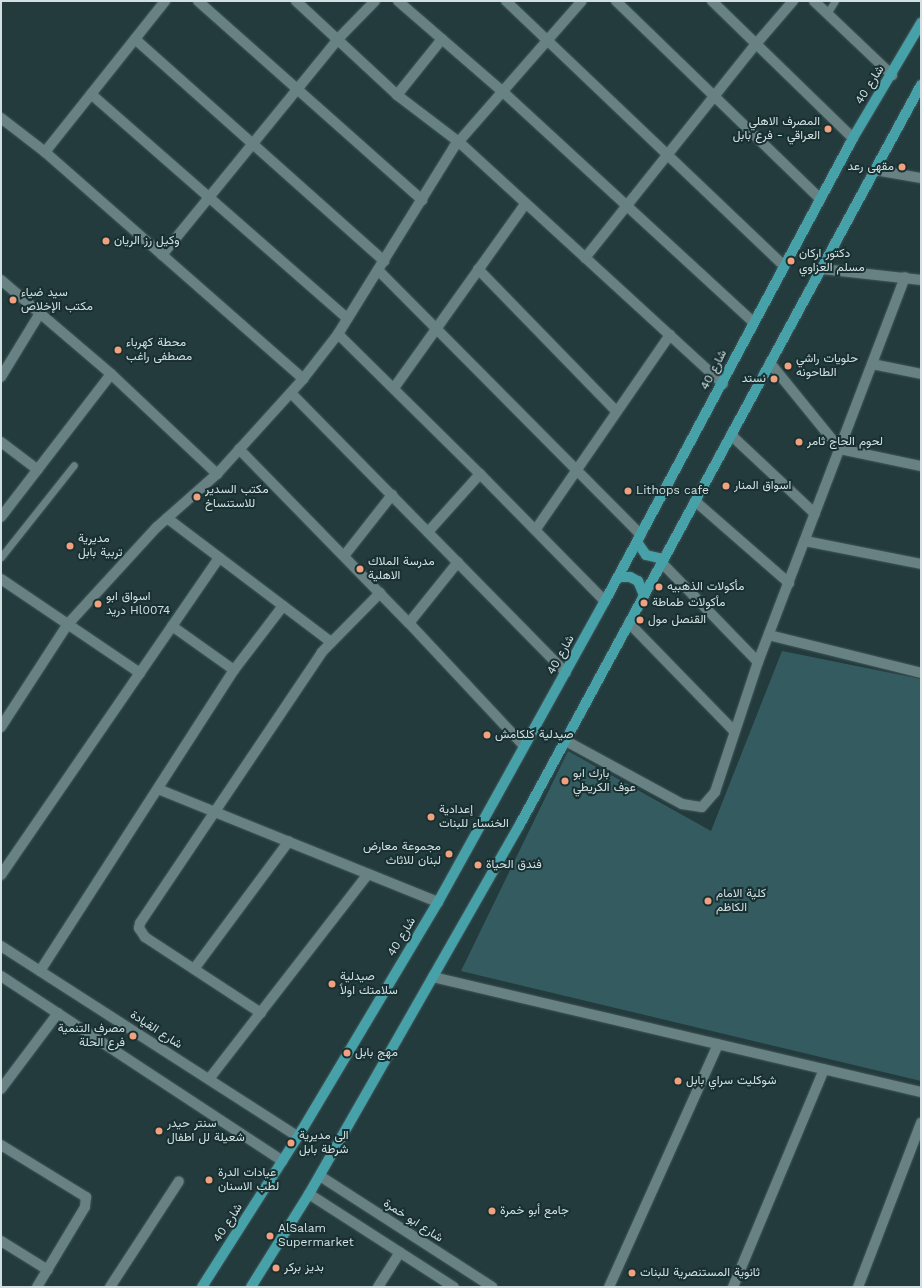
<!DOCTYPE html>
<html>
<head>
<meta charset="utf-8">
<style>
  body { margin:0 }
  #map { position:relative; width:922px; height:1288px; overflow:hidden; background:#233b3d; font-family:"Work Sans",Vazirmatn,sans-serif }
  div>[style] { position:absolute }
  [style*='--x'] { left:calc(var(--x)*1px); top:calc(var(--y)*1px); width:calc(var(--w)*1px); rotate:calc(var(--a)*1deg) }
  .building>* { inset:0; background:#345c60 }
  .roads { filter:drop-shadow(0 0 1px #425759) drop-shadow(0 0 1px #425759) }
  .service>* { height:7px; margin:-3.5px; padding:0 3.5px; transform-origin:3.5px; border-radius:3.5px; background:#688284 }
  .minor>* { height:10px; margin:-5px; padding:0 5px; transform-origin:5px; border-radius:5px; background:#688284 }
  .tertiary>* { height:10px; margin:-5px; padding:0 5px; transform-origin:5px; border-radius:5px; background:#688284 }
  .primary>* { height:10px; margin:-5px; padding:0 5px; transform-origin:5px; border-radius:5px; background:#46a1a9 }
  .dots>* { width:11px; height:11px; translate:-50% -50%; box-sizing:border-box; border:2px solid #193033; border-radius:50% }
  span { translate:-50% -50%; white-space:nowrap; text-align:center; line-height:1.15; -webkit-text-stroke:4px #193033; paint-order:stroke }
  .street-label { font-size:12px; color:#d2e0e1 }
  .poi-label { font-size:12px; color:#d2e0e1 }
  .right { translate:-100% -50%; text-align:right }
  .left { translate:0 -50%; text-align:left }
  .frame { position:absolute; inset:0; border:2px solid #d2e0e1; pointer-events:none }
</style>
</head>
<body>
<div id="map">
  <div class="building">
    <i style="clip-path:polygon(782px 651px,921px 679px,921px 1081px,461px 971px,568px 751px,711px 831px)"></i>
  </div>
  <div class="roads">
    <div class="service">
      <i style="--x:828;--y:12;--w:13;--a:-58"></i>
      <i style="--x:1;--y:557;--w:117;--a:-51.6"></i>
    </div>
    <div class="minor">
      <i style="--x:198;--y:1;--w:300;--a:41.6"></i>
      <i style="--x:296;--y:1;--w:138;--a:42.9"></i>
      <i style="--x:397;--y:95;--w:78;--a:37.2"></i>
      <i style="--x:459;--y:142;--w:358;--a:42.5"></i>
      <i style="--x:398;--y:1;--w:138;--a:40.9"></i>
      <i style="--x:502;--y:91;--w:341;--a:42.6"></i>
      <i style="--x:506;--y:1;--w:384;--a:43.6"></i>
      <i style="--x:616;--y:1;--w:284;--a:44.1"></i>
      <i style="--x:712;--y:1;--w:197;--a:44.2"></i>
      <i style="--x:814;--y:1;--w:108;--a:43.5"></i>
      <i style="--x:135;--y:39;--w:334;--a:41.7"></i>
      <i style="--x:91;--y:94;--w:340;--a:41.2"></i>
      <i style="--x:397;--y:95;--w:72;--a:-51.2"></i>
      <i style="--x:1;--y:118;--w:56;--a:37.7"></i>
      <i style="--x:45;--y:152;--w:344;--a:41.3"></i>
      <i style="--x:45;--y:152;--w:193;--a:-51.5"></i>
      <i style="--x:162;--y:255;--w:279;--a:-50.8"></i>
      <i style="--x:338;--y:39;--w:53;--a:-45.8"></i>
      <i style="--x:585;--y:258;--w:274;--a:-51.4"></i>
      <i style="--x:756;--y:44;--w:57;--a:-49.3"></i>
      <i style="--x:478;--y:269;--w:198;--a:45.8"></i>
      <i style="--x:822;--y:269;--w:100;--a:6.3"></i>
      <i style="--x:378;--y:270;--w:373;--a:45.2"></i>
      <i style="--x:1;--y:280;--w:145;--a:40.5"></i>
      <i style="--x:111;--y:374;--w:146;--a:43.3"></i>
      <i style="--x:338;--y:334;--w:199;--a:44.6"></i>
      <i style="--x:480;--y:474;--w:178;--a:45.5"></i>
      <i style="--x:770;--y:363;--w:111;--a:50.9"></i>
      <i style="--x:840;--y:449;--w:83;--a:11.9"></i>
      <i style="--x:872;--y:364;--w:50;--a:11.5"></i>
      <i style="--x:1;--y:377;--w:75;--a:-58.6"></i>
      <i style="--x:394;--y:388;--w:227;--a:-54.5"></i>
      <i style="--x:291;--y:393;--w:392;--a:45.5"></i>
      <i style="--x:731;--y:435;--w:115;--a:43.2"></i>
      <i style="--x:1;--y:442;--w:46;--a:37.1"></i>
      <i style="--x:239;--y:449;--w:243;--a:45.7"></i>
      <i style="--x:409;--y:623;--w:168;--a:46.9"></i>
      <i style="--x:695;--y:501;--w:125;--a:41.1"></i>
      <i style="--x:1;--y:517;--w:180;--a:-52.4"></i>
      <i style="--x:167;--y:518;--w:206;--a:37.1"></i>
      <i style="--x:536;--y:529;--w:236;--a:-55.4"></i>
      <i style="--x:428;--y:532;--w:78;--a:-48.1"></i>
      <i style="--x:805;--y:541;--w:118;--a:11.2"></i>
      <i style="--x:344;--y:556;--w:78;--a:-51.8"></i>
      <i style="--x:661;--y:562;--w:139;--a:45.9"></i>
      <i style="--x:1;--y:579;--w:168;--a:34.1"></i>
      <i style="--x:409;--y:623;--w:78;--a:-51.2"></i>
      <i style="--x:629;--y:623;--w:151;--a:45.8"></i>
      <i style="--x:172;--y:626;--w:76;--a:35.4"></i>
      <i style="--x:769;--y:635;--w:157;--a:14"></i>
      <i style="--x:1;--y:727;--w:123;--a:-57"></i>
      <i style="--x:68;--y:624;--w:132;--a:-47.5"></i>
      <i style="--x:157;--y:527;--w:80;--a:-41.5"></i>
      <i style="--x:217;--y:474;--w:128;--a:-47.8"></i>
      <i style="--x:303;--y:379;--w:57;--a:-52.1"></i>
      <i style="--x:338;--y:334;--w:220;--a:-58.2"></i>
      <i style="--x:454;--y:147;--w:194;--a:-48.8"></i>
      <i style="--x:566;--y:741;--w:132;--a:28.5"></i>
      <i style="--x:682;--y:804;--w:20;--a:9"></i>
      <i style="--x:702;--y:807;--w:20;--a:-49"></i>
      <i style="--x:715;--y:792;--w:137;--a:-71.7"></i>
      <i style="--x:758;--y:662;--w:412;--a:-69.1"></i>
      <i style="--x:158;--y:789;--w:302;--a:22"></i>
      <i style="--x:1;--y:875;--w:385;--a:-55.5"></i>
      <i style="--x:194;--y:969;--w:159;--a:-53.4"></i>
      <i style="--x:40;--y:971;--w:358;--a:-57.2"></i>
      <i style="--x:234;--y:670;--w:81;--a:-52.6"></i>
      <i style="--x:433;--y:977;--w:501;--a:13.26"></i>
      <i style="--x:261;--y:1013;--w:139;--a:-146.8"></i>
      <i style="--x:145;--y:937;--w:11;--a:-124"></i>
      <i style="--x:139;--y:928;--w:5;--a:-79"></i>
      <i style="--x:140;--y:923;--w:326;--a:-56.1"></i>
      <i style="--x:322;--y:652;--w:83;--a:-45.5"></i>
      <i style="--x:209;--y:1079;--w:259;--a:-52.2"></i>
      <i style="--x:1;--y:1089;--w:95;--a:-53.1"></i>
      <i style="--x:1;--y:1145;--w:100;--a:31.5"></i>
      <i style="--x:86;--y:1197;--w:10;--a:96"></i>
      <i style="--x:85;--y:1207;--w:93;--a:121"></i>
      <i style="--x:320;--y:1176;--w:205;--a:32.8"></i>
      <i style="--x:309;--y:1194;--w:172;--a:32.7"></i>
      <i style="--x:1;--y:1241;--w:55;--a:31.7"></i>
      <i style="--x:110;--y:1287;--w:126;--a:-56.9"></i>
      <i style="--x:378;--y:1287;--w:41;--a:-57.8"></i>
      <i style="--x:609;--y:1287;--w:266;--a:-65.8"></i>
      <i style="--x:733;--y:1287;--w:236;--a:-67.3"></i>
      <i style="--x:858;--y:1287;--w:176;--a:-69"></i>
    </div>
    <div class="tertiary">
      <i style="--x:875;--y:170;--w:47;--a:9.9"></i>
      <i style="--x:1;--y:946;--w:353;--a:32.7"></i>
      <i style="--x:1;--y:976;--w:337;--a:33.3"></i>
    </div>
    <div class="primary">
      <i style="--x:637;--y:542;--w:16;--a:55"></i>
      <i style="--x:646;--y:555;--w:17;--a:13"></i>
      <i style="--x:618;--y:577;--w:12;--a:0"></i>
      <i style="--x:630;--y:577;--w:9;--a:27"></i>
      <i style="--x:638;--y:581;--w:15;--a:67"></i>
      <i style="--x:202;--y:1287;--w:186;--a:-57.5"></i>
      <i style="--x:302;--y:1130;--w:265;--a:-59.2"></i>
      <i style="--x:438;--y:902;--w:344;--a:-61"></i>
      <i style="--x:605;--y:601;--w:525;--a:-61.82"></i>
      <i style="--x:853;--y:138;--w:134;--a:-59.4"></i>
      <i style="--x:251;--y:1287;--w:110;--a:-58.1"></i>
      <i style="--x:309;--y:1194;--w:424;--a:-60.3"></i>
      <i style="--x:519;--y:826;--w:843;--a:-61.52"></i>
    </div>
  </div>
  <div class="dots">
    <i style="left:828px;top:129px;background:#f1a17d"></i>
    <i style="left:902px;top:167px;background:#f1a17d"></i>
    <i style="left:106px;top:241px;background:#f1a17d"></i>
    <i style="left:791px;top:261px;background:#f1a17d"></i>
    <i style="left:13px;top:300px;background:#f1a17d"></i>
    <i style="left:118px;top:350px;background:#f1a17d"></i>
    <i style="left:788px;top:366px;background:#f1a17d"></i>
    <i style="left:774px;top:379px;background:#f1a17d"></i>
    <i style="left:799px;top:442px;background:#f1a17d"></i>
    <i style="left:726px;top:486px;background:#f1a17d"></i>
    <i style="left:628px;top:491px;background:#f1a17d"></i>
    <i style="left:197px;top:497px;background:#f1a17d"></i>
    <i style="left:70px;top:546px;background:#f1a17d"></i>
    <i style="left:360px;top:569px;background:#f1a17d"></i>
    <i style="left:659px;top:587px;background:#f1a17d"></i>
    <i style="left:644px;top:603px;background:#f1a17d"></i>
    <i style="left:98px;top:604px;background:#f1a17d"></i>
    <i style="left:640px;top:620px;background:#f1a17d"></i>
    <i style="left:487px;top:735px;background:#f1a17d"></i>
    <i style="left:565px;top:781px;background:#f1a17d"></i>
    <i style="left:431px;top:817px;background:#f1a17d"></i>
    <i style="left:449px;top:854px;background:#f1a17d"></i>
    <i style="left:478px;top:865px;background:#f1a17d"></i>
    <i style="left:708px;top:901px;background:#f1a17d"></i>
    <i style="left:332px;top:984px;background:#f1a17d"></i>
    <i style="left:133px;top:1036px;background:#f1a17d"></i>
    <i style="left:347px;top:1053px;background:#f1a17d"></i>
    <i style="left:678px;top:1081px;background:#f1a17d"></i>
    <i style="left:159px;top:1131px;background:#f1a17d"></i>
    <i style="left:291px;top:1143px;background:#f1a17d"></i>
    <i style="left:209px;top:1180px;background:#f1a17d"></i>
    <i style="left:492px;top:1211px;background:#f1a17d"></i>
    <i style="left:270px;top:1236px;background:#f1a17d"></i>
    <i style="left:276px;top:1268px;background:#f1a17d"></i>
    <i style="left:632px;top:1273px;background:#f1a17d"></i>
  </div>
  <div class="street-label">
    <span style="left:870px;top:85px;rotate:-58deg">شارع 40</span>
    <span style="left:714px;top:370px;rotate:-63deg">شارع 40</span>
    <span style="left:561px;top:655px;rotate:-61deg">شارع 40</span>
    <span style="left:402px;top:937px;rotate:-59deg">شارع 40</span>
    <span style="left:156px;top:1030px;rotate:33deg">شارع القيادة</span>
    <span style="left:413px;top:1221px;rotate:33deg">شارع ابو خمرة</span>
    <span style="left:228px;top:1223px;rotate:-57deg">شارع 40</span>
  </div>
  <div class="poi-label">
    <span class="right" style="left:820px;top:129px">المصرف الاهلي<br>العراقي - فرع بابل</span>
    <span class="right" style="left:894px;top:167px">مقهى رعد</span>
    <span class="left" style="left:114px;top:241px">وكيل رز الريان</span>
    <span class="left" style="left:799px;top:261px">دكتور اركان<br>مسلم العزاوي</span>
    <span class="left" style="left:21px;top:300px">سيد ضياء<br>مكتب الإخلاص</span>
    <span class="left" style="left:126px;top:350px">محطة كهرباء<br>مصطفى راغب</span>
    <span class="left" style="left:796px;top:366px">حلويات راشي<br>الطاحونه</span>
    <span class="right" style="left:766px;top:379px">نستد</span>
    <span class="left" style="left:807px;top:442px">لحوم الحاج ثامر</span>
    <span class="left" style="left:734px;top:486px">اسواق المنار</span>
    <span class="left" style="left:205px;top:497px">مكتب السدير<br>للاستنساخ</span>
    <span class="left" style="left:636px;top:491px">Lithops cafe</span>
    <span class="left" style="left:78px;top:546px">مديرية<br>تربية بابل</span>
    <span class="left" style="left:368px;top:569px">مدرسة الملاك<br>الاهلية</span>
    <span class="left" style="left:667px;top:587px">مأكولات الذهبيه</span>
    <span class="left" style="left:106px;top:604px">اسواق ابو<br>دريد Hl0074</span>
    <span class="left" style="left:652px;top:603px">مأكولات طماطة</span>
    <span class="left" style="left:648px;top:620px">القنصل مول</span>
    <span class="left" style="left:495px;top:735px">صيدلية كلكامش</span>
    <span class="left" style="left:573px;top:781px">بارك ابو<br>عوف الكريطي</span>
    <span class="left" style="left:439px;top:817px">إعدادية<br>الخنساء للبنات</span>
    <span class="right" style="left:441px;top:854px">مجموعة معارض<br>لبنان للاثاث</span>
    <span class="left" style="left:486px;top:865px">فندق الحياة</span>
    <span class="left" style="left:716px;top:901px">كلية الامام<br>الكاظم</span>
    <span class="left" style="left:340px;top:984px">صيدلية<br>سلامتك اولاً</span>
    <span class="right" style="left:125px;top:1036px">مصرف التنمية<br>فرع الحلة</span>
    <span class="left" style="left:355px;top:1053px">مهج بابل</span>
    <span class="left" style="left:686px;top:1081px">شوكليت سراي بابل</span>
    <span class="left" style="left:167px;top:1131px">سنتر حيدر<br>شعيلة لل اطفال</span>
    <span class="left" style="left:299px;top:1143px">الى مديرية<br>شرطة بابل</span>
    <span class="left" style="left:218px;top:1180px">عيادات الدرة<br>لطب الاسنان</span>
    <span class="left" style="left:500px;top:1211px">جامع أبو خمرة</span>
    <span class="left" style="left:278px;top:1236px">AlSalam<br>Supermarket</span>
    <span class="left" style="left:284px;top:1268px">بديز بركر</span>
    <span class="left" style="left:640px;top:1273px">ثانوية المستنصرية للبنات</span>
  </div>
  <div class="frame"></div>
</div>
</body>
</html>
